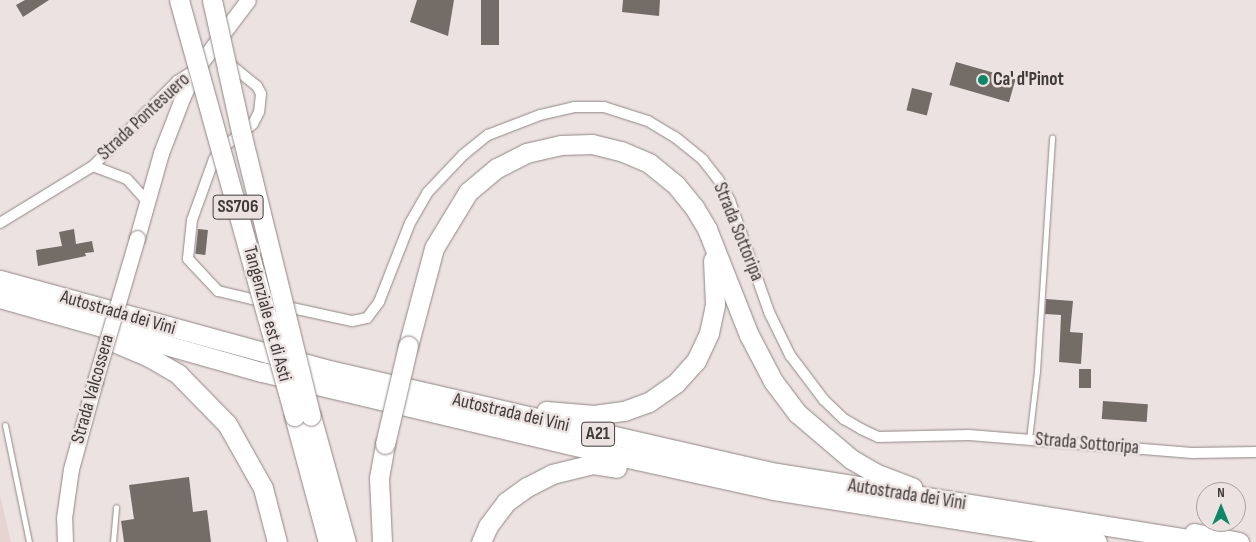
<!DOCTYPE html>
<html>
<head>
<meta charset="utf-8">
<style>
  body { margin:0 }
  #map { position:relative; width:1256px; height:542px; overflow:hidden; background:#ede2e2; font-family:"Sofia Sans Condensed",sans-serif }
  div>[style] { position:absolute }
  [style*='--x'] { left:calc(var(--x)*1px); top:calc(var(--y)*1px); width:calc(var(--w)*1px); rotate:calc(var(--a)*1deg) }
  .built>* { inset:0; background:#e7d3d2 }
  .building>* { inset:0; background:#746c67; transform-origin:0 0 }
  .roads { filter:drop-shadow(0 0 1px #908685) drop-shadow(0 0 1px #908685) }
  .lane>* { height:5px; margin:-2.5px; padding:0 2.5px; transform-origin:2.5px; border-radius:2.5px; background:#fff }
  .street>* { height:10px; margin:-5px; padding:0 5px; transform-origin:5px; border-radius:5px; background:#fff }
  .secondary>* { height:15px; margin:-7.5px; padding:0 7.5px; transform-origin:7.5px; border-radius:7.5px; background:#fff }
  .highway>* { height:19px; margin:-9.5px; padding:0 9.5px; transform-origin:9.5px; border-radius:9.5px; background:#fff }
  .bridges { filter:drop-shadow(0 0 1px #908685) drop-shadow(0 0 1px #908685) }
  .secondary-bridge>* { height:15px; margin:-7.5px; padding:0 7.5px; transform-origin:7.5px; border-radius:7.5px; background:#fff }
  .highway-bridge>* { height:19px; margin:-9.5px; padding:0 9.5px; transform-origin:9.5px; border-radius:9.5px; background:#fff }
  .dots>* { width:14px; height:14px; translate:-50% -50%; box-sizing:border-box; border:2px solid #ede2e2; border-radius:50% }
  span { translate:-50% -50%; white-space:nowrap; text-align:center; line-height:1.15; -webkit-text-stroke:5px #ede2e2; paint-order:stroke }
  .shield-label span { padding:1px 4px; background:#ede2e2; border:1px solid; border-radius:4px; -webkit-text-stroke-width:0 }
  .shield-label { font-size:18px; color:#403b3b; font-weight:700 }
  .poi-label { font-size:19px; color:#403b3b; font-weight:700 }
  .left { translate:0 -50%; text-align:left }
  .street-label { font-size:19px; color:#403b3b }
  .north { position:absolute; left:1196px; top:482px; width:50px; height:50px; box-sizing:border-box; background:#ede2e2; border:1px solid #a89f9f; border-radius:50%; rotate:0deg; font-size:14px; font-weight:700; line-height:20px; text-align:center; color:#403b3b }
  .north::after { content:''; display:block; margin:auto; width:18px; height:22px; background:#0f8667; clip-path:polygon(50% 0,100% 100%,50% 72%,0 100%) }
</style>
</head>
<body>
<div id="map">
  <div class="built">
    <i style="clip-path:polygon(0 495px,11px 542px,0 542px)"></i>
  </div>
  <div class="building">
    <i style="clip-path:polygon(25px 0,49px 0,23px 17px,16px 5px)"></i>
    <i style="clip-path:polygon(417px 0,454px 0,448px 36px,410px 22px)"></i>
    <i style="left:481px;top:0;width:18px;height:45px"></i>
    <i style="clip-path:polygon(623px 0,660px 0,659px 16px,622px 12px)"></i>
    <i style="left:956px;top:62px;width:62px;height:24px;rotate:16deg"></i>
    <i style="left:912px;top:88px;width:21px;height:23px;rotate:14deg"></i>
    <i style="clip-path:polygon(74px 229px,76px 244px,92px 241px,94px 252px,85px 253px,86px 256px,38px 266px,36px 250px,62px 246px,59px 232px)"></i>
    <i style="left:198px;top:229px;width:10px;height:25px;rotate:6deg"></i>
    <i style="clip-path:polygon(1046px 299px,1073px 301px,1070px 332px,1083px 333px,1081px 364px,1059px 362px,1061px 315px,1045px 314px)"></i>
    <i style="left:1079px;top:369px;width:12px;height:19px"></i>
    <i style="left:1103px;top:401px;width:45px;height:18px;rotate:4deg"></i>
    <i style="clip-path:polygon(189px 477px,193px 512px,207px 510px,211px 542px,124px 542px,121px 521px,134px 519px,129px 485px)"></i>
  </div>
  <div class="roads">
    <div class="lane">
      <i style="--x:5;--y:425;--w:119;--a:78.4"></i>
      <i style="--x:1029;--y:439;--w:68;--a:-83.3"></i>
      <i style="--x:1037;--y:371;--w:234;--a:-86.3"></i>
      <i style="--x:113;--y:542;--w:35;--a:-85"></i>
    </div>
    <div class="street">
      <i style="--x:227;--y:62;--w:38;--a:39"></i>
      <i style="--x:257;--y:86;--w:9;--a:63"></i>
      <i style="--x:261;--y:94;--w:18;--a:96"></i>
      <i style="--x:259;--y:112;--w:13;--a:117"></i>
      <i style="--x:253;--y:124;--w:39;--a:142"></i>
      <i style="--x:222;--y:148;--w:14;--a:126"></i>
      <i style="--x:214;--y:159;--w:65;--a:109.8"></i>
      <i style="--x:192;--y:220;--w:39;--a:96"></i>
      <i style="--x:188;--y:259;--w:44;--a:46.8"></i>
      <i style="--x:218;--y:291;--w:47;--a:13.4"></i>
      <i style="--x:93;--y:166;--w:36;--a:21"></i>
      <i style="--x:127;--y:179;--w:31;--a:48"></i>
      <i style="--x:0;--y:223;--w:109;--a:-31.5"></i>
      <i style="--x:93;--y:166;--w:120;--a:-45.3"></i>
      <i style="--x:177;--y:81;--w:22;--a:-32"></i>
      <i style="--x:283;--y:306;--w:71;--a:12.3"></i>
      <i style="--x:352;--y:321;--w:15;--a:-11"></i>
      <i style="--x:367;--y:318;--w:20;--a:-53"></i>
      <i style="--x:379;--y:302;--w:85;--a:-68.6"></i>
      <i style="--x:410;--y:223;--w:34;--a:-60"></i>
      <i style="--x:427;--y:193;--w:52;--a:-46.5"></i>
      <i style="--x:463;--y:155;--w:32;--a:-39"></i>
      <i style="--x:488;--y:135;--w:56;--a:-21"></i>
      <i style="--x:540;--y:115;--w:35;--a:-13"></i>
      <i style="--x:574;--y:107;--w:30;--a:0"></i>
      <i style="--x:604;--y:107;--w:46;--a:17.7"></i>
      <i style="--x:648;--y:121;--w:31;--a:31"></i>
      <i style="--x:675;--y:137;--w:36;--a:39"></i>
      <i style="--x:703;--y:160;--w:24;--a:52"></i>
      <i style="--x:718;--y:179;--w:25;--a:61"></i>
      <i style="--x:730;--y:201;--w:118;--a:70.6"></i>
      <i style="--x:769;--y:312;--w:48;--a:64"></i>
      <i style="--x:790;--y:355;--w:56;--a:52.9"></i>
      <i style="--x:824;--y:400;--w:28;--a:44"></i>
      <i style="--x:844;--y:419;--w:20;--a:30"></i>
      <i style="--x:861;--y:429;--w:19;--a:25"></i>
      <i style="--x:878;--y:437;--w:91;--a:-1.3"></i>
      <i style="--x:969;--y:435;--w:224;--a:4.6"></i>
      <i style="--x:1192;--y:453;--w:64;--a:-0.9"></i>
    </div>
    <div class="secondary">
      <i style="--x:137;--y:238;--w:88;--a:-74.2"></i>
      <i style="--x:161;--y:153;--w:61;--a:-68.9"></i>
      <i style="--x:183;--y:96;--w:30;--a:-64"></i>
      <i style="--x:196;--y:69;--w:86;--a:-53"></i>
      <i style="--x:65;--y:542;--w:24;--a:-92"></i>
      <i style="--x:64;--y:518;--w:49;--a:-81.9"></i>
      <i style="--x:71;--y:469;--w:91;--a:-74.7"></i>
    </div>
    <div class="highway">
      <i style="--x:0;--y:280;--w:337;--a:15.3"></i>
      <i style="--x:325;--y:369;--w:464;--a:13"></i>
      <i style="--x:777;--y:473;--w:435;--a:9.1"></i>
      <i style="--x:0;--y:298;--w:272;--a:15.8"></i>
      <i style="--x:262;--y:372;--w:334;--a:13.3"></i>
      <i style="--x:587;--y:449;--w:191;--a:12.4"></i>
      <i style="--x:774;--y:490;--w:327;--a:9.1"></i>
      <i style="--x:109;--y:340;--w:43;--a:23"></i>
      <i style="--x:149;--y:357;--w:34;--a:30"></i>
      <i style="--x:178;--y:374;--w:70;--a:45.6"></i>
      <i style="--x:227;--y:424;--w:73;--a:60.6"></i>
      <i style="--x:263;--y:488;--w:56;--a:75.5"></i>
      <i style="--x:408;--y:346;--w:101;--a:-75.1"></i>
      <i style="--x:434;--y:248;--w:66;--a:-58.7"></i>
      <i style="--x:468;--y:192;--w:38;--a:-40"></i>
      <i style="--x:497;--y:168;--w:33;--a:-27"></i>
      <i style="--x:526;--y:153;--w:36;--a:-13"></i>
      <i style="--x:561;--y:145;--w:31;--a:-2"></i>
      <i style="--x:592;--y:144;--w:30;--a:14"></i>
      <i style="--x:621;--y:151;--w:30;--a:23"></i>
      <i style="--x:649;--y:163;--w:35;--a:39"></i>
      <i style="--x:676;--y:185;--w:28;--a:51"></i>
      <i style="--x:694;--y:207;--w:26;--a:59"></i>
      <i style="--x:707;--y:229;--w:114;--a:68.4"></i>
      <i style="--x:749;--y:335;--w:52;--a:62.4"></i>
      <i style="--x:773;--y:381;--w:40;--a:53"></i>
      <i style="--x:797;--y:413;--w:71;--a:40.4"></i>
      <i style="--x:851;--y:459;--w:28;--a:30"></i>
      <i style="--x:875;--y:473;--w:40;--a:21"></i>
      <i style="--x:546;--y:411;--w:48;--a:4.8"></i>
      <i style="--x:594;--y:415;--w:30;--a:-8"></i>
      <i style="--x:624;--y:411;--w:27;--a:-20"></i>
      <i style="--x:649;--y:402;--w:33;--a:-35"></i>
      <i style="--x:676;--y:383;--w:30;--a:-48"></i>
      <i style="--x:696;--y:361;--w:31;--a:-65"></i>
      <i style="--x:709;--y:333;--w:30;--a:-78"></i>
      <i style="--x:715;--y:304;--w:44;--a:-92.6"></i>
      <i style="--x:294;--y:416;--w:131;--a:74.9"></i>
      <i style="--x:311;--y:416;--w:131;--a:74.5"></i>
      <i style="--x:1194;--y:533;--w:46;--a:11.3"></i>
      <i style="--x:382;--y:542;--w:64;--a:-92.7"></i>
      <i style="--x:379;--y:478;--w:35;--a:-80"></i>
      <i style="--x:481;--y:542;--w:17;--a:-66"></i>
      <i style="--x:488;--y:526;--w:30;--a:-53"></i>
      <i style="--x:506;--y:502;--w:26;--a:-36"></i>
      <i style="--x:527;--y:487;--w:28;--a:-27"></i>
      <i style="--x:552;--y:474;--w:42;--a:-13.7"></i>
      <i style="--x:593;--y:464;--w:24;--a:9"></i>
    </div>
  </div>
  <div class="bridges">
    <div class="secondary-bridge">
      <i style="--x:95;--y:381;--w:149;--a:-73.6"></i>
    </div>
    <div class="highway-bridge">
      <i style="--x:179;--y:0;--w:432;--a:74.5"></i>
      <i style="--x:212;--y:0;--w:139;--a:77.6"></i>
      <i style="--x:242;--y:136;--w:288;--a:76.2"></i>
      <i style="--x:385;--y:444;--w:101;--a:-76.8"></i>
    </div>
  </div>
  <div class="dots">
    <i style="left:983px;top:80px;background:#0f8667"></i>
  </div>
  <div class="shield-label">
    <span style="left:238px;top:207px">SS706</span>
    <span style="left:598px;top:434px">A21</span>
  </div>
  <div class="poi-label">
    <span class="left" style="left:993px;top:80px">Ca' d'Pinot</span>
  </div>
  <div class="street-label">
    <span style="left:144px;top:117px;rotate:-43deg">Strada Pontesuero</span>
    <span style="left:738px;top:232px;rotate:68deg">Strada Sottoripa</span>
    <span style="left:118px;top:313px;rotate:16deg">Autostrada dei Vini</span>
    <span style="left:267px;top:314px;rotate:75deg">Tangenziale est di Asti</span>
    <span style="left:93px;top:389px;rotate:-74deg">Strada Valcossera</span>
    <span style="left:511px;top:413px;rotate:13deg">Autostrada dei Vini</span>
    <span style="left:1087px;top:444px;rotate:5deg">Strada Sottoripa</span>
    <span style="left:907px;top:495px;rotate:9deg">Autostrada dei Vini</span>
  </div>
  <div class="north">N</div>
</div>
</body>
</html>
